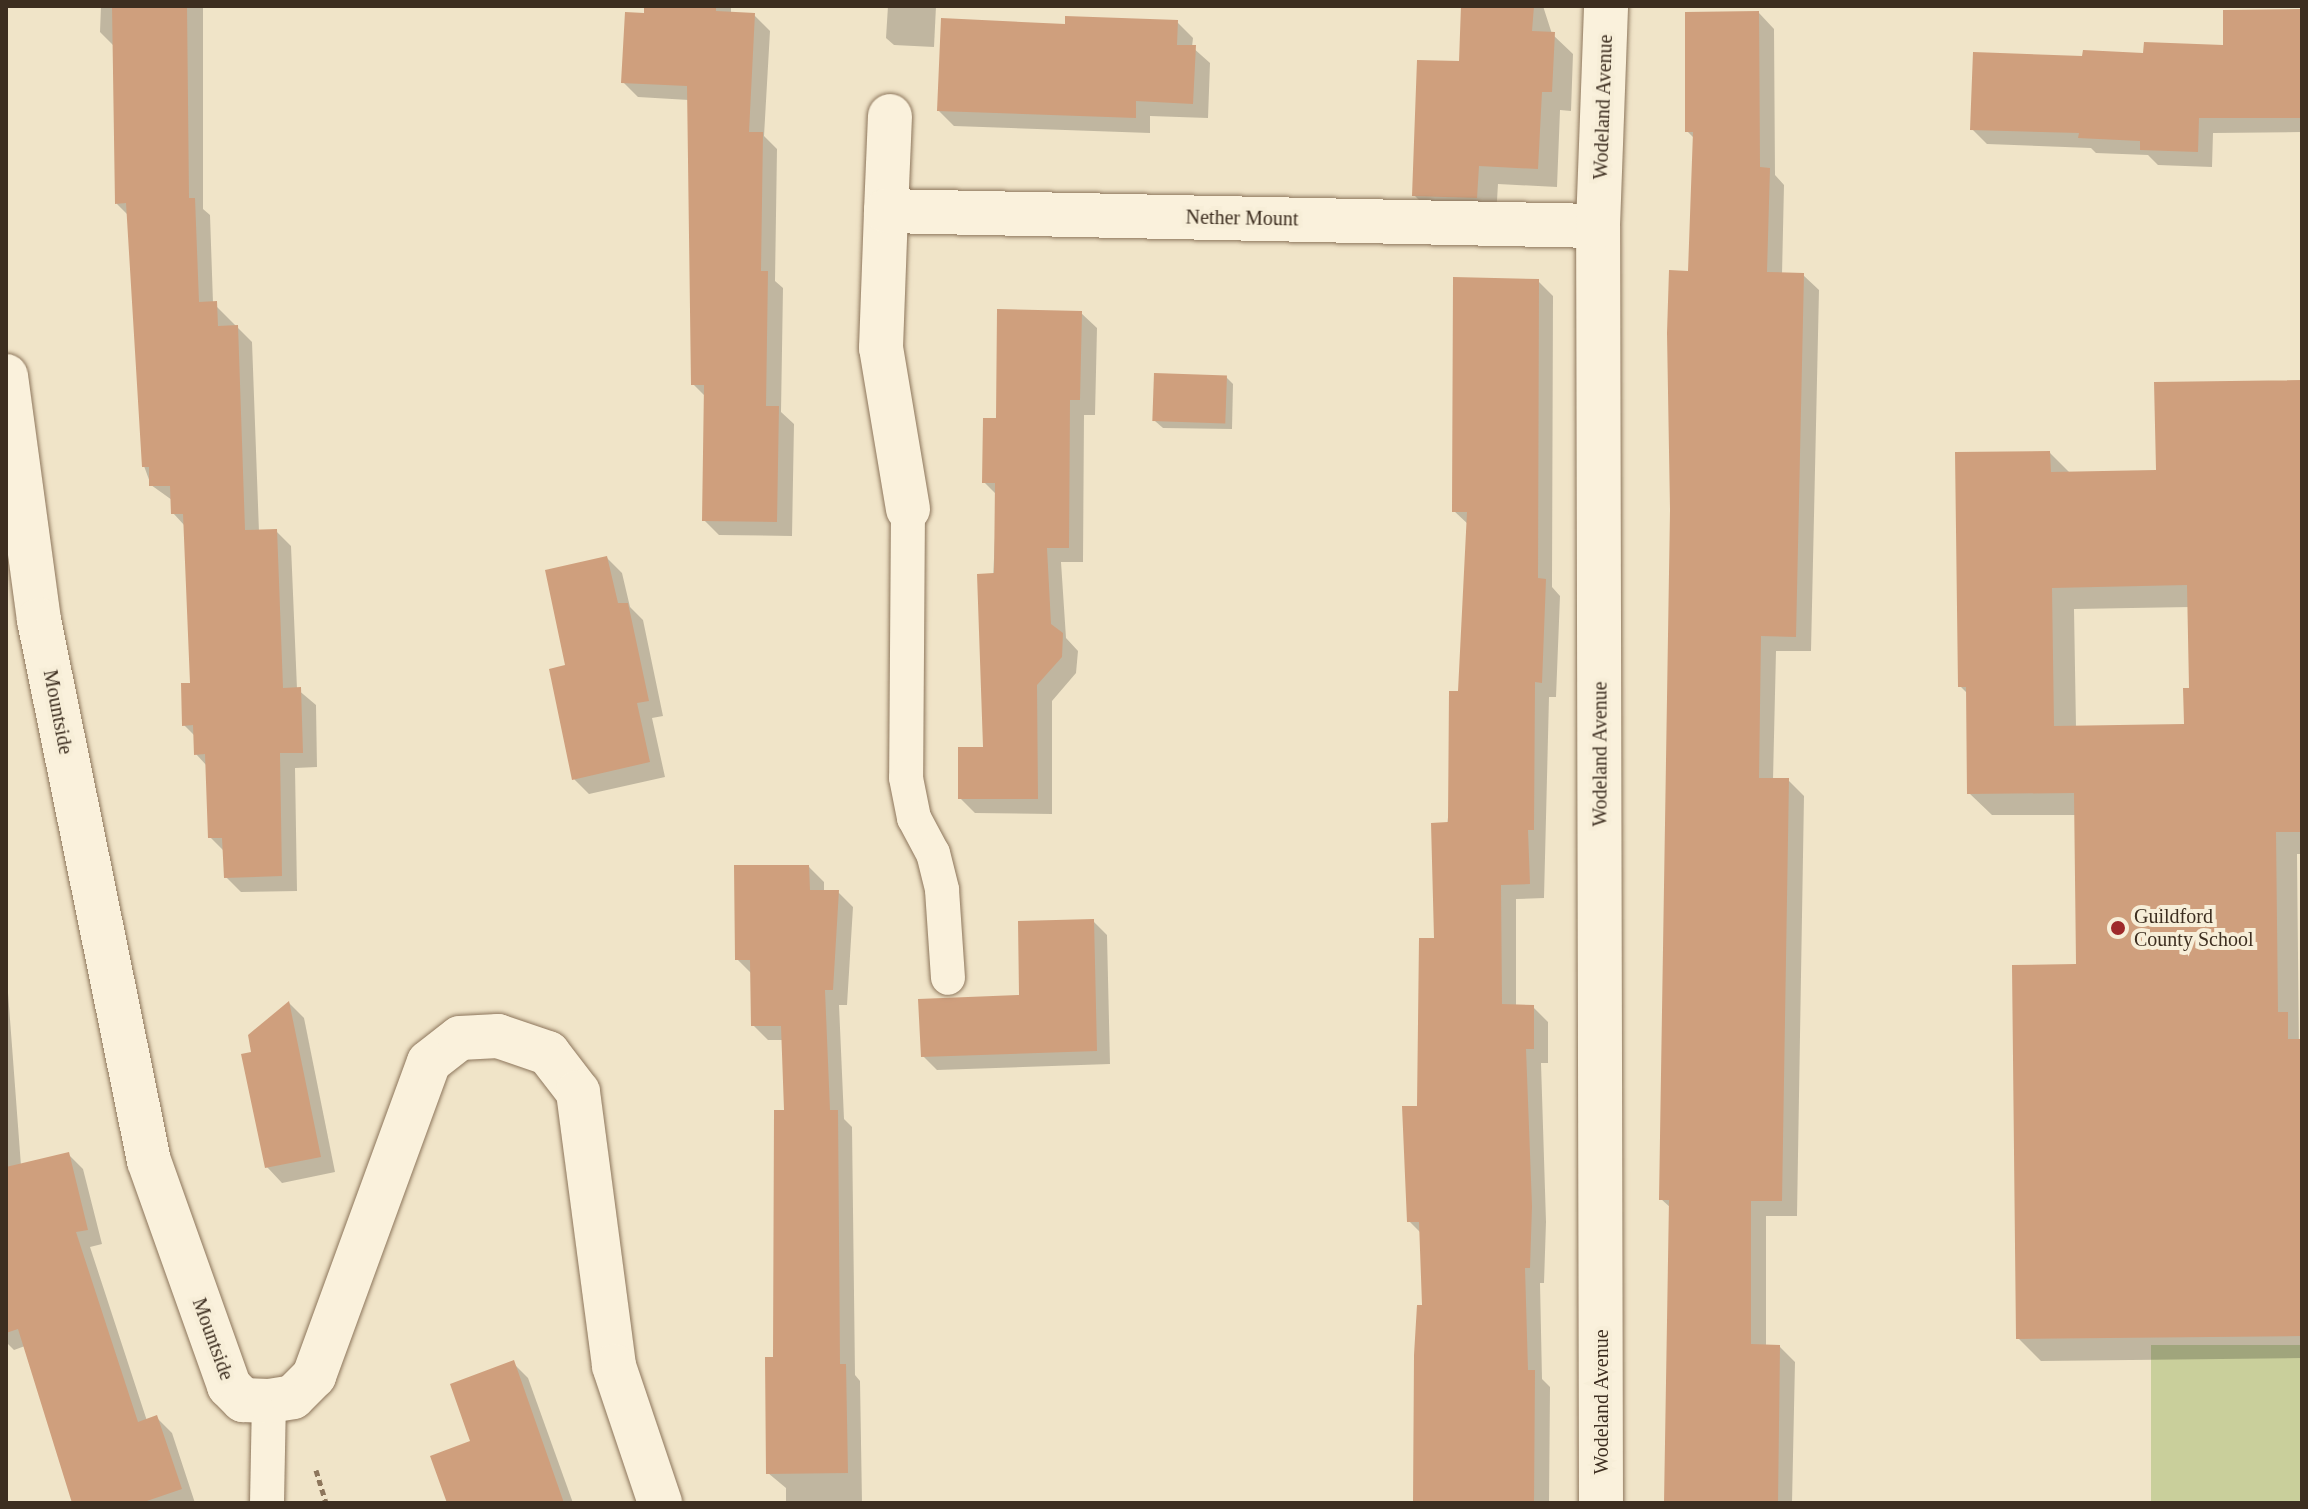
<!DOCTYPE html>
<html>
<head>
<meta charset="utf-8">
<style>
  body { margin:0 }
  #map { position:relative; width:2308px; height:1509px; overflow:hidden; background:#f0e4c8; font-family:"Times New Roman",serif }
  div>[style] { position:absolute }
  [style*='--x'] { left:calc(var(--x)*1px); top:calc(var(--y)*1px); width:calc(var(--w)*1px); rotate:calc(var(--a)*1deg) }
  .green>* { inset:0; background:#c9cf9b; transform-origin:0 0 }
  .shadow>* { inset:0; background:#0003 }
  .building>* { inset:0; background:#cf9f7d; transform-origin:0 0 }
  .path>* { height:5px; margin-top:-2.5px; transform-origin:0; background:repeating-linear-gradient(90deg,#8d765c 0 6px,transparent 0 10px) }
  .roads { filter:drop-shadow(0 0 2px #8d765c) drop-shadow(0 0 2px #8d765c) }
  .lane>* { height:34px; margin:-17px; padding:0 17px; transform-origin:17px; border-radius:17px; background:#faf1dc }
  .street>* { height:44px; margin:-22px; padding:0 22px; transform-origin:22px; border-radius:22px; background:#faf1dc }
  .dots>* { width:22px; height:22px; translate:-50% -50%; box-sizing:border-box; border:4px solid #f7eed8; border-radius:50% }
  span { translate:-50% -50%; white-space:nowrap; text-align:center; line-height:1.15; -webkit-text-stroke:8px #f7eed8; paint-order:stroke }
  .street-label { font-size:20px; color:#3d2e20 }
  .poi-label { font-size:20px; color:#3d2e20 }
  .left { translate:0 -50%; text-align:left }
  .frame { position:absolute; inset:0; border:8px solid #3d2e20; pointer-events:none }
</style>
</head>
<body>
<div id="map">
  <div class="green">
    <i style="left:2302px;top:1345px;width:158px;height:151px;rotate:90deg"></i>
  </div>
  <div class="shadow">
    <i style="clip-path:polygon(101px 6px,203px 6px,203px 209px,210px 215px,213px 303px,252px 342px,259px 532px,276px 531px,291px 546px,297px 689px,316px 705px,317px 767px,295px 768px,297px 891px,241px 892px,226px 877px,225px 852px,210px 837px,207px 766px,196px 754px,195px 736px,184px 725px,192px 685px,185px 526px,173px 513px,172px 500px,151px 485px,144px 466px,129px 216px,117px 204px,114px 46px,100px 32px)"></i>
    <i style="clip-path:polygon(646px 6px,731px 6px,731px 14px,754px 15px,770px 31px,764px 136px,777px 149px,775px 281px,783px 288px,781px 412px,794px 424px,792px 536px,719px 535px,704px 520px,706px 397px,693px 384px,689px 100px,638px 97px,623px 82px)"></i>
    <i style="clip-path:polygon(888px 6px,936px 6px,934px 47px,894px 45px,886px 38px)"></i>
    <i style="clip-path:polygon(1463px 6px,1543px 6px,1552px 34px,1573px 54px,1571px 111px,1560px 110px,1557px 187px,1498px 184px,1496px 217px,1433px 214px,1414px 195px,1461px 63px)"></i>
    <i style="clip-path:polygon(1759px 13px,1774px 29px,1775px 175px,1784px 185px,1782px 275px,1803px 275px,1819px 290px,1811px 651px,1776px 651px,1773px 780px,1788px 780px,1804px 796px,1797px 1216px,1766px 1216px,1766px 1346px,1780px 1347px,1795px 1362px,1792px 1503px,1666px 1503px,1671px 1208px,1661px 1199px,1694px 138px,1687px 131px)"></i>
    <i style="clip-path:polygon(2302px 13px,2302px 132px,2213px 133px,2212px 167px,2158px 165px,2148px 155px,2096px 153px,2091px 148px,1987px 144px,1972px 129px,2084px 58px,2225px 47px)"></i>
    <i style="clip-path:polygon(1177px 22px,1193px 38px,1192px 47px,1210px 63px,1208px 118px,1150px 116px,1150px 133px,954px 126px,939px 111px,1067px 26px)"></i>
    <i style="clip-path:polygon(1538px 281px,1553px 296px,1552px 587px,1560px 596px,1556px 697px,1549px 697px,1544px 898px,1516px 899px,1516px 1006px,1533px 1007px,1548px 1022px,1548px 1063px,1541px 1063px,1546px 1222px,1544px 1283px,1540px 1283px,1542px 1379px,1550px 1387px,1549px 1503px,1417px 1503px,1424px 1307px,1422px 1234px,1409px 1221px,1460px 693px,1469px 525px,1454px 511px)"></i>
    <i style="clip-path:polygon(1081px 313px,1097px 328px,1095px 415px,1084px 415px,1083px 562px,1061px 562px,1066px 638px,1078px 651px,1076px 673px,1052px 701px,1052px 814px,975px 813px,960px 798px,985px 749px,997px 495px,984px 482px,998px 420px)"></i>
    <i style="clip-path:polygon(1226px 377px,1233px 384px,1232px 429px,1163px 428px,1155px 421px)"></i>
    <i style="clip-path:polygon(evenodd,2302px 382px,2302px 854px,2297px 854px,2302px 1358px,2041px 1361px,2018px 1338px,2078px 966px,2076px 815px,1992px 815px,1969px 793px,1968px 694px,1960px 686px,2050px 453px,2071px 474px,2158px 472px,2302px 382px,2190px 607px,2191px 690px,2186px 726px,2076px 728px,2074px 609px,2190px 607px)"></i>
    <i style="clip-path:polygon(607px 558px,622px 573px,630px 607px,643px 620px,663px 716px,652px 718px,665px 777px,589px 794px,574px 779px)"></i>
    <i style="clip-path:polygon(809px 867px,824px 882px,824px 892px,838px 892px,853px 907px,847px 1005px,839px 1005px,844px 1119px,852px 1127px,855px 1375px,860px 1381px,862px 1503px,786px 1503px,786px 1488px,768px 1473px,786px 1112px,784px 1040px,768px 1040px,753px 1025px,752px 974px,737px 959px)"></i>
    <i style="clip-path:polygon(1093px 921px,1107px 935px,1110px 1064px,937px 1070px,923px 1056px,1021px 997px)"></i>
    <i style="clip-path:polygon(6px 966px,21px 1166px,68px 1154px,83px 1169px,102px 1244px,90px 1247px,147px 1421px,157px 1418px,172px 1433px,195px 1503px,75px 1503px,25px 1346px,14px 1350px,6px 1342px)"></i>
    <i style="clip-path:polygon(289px 1003px,304px 1018px,335px 1172px,282px 1183px,267px 1167px,253px 1054px)"></i>
    <i style="clip-path:polygon(513px 1363px,528px 1378px,573px 1503px,449px 1503px)"></i>
  </div>
  <div class="building">
    <i style="clip-path:polygon(112px 6px,187px 6px,189px 198px,195px 198px,199px 302px,217px 301px,218px 326px,238px 325px,245px 530px,277px 529px,283px 688px,301px 687px,303px 753px,280px 753px,282px 876px,224px 878px,222px 838px,208px 838px,205px 754px,194px 755px,193px 725px,182px 726px,181px 683px,190px 683px,183px 514px,171px 514px,170px 486px,149px 486px,149px 467px,142px 467px,126px 203px,115px 204px)"></i>
    <i style="clip-path:polygon(644px 6px,716px 6px,716px 11px,755px 13px,749px 132px,763px 132px,761px 271px,768px 271px,766px 406px,779px 406px,777px 522px,702px 521px,704px 385px,691px 385px,687px 86px,621px 83px,625px 12px,644px 13px)"></i>
    <i style="clip-path:polygon(1461px 6px,1534px 6px,1532px 31px,1555px 32px,1552px 92px,1542px 92px,1538px 169px,1479px 166px,1477px 198px,1412px 196px,1417px 60px,1459px 61px)"></i>
    <i style="clip-path:polygon(2302px 9px,2302px 118px,2199px 118px,2198px 152px,2140px 150px,2140px 141px,2078px 138px,2079px 133px,1970px 130px,1973px 52px,2082px 56px,2083px 50px,2143px 53px,2144px 42px,2223px 45px,2223px 10px)"></i>
    <i style="clip-path:polygon(1759px 11px,1760px 167px,1770px 168px,1767px 272px,1804px 273px,1796px 637px,1761px 636px,1759px 778px,1789px 778px,1782px 1201px,1751px 1201px,1751px 1344px,1780px 1345px,1778px 1503px,1664px 1503px,1669px 1200px,1659px 1200px,1670px 510px,1667px 333px,1669px 270px,1688px 271px,1693px 132px,1685px 132px,1685px 12px)"></i>
    <i style="clip-path:polygon(1065px 16px,1178px 20px,1177px 45px,1196px 45px,1193px 104px,1136px 101px,1136px 118px,937px 111px,941px 18px,1065px 24px)"></i>
    <i style="clip-path:polygon(1453px 277px,1539px 279px,1538px 578px,1546px 579px,1542px 683px,1535px 682px,1534px 830px,1528px 830px,1530px 884px,1501px 885px,1502px 1004px,1534px 1005px,1534px 1049px,1526px 1049px,1532px 1206px,1530px 1268px,1525px 1268px,1528px 1370px,1535px 1370px,1534px 1503px,1413px 1503px,1414px 1355px,1417px 1305px,1422px 1305px,1419px 1222px,1407px 1222px,1402px 1106px,1417px 1106px,1419px 938px,1434px 938px,1431px 823px,1448px 822px,1449px 691px,1458px 691px,1467px 512px,1452px 512px)"></i>
    <i style="clip-path:polygon(997px 309px,1082px 311px,1080px 400px,1070px 400px,1069px 548px,1047px 548px,1051px 624px,1063px 633px,1062px 657px,1037px 685px,1038px 799px,958px 799px,958px 747px,983px 747px,977px 574px,994px 573px,995px 483px,982px 483px,983px 418px,996px 418px)"></i>
    <i style="left:1154px;top:373px;width:73px;height:48px;rotate:2deg"></i>
    <i style="clip-path:polygon(evenodd,2302px 380px,2302px 832px,2276px 832px,2278px 1012px,2288px 1012px,2288px 1039px,2302px 1039px,2302px 1336px,2016px 1339px,2012px 965px,2076px 964px,2074px 793px,1967px 794px,1966px 687px,1958px 687px,1955px 452px,2050px 451px,2051px 472px,2156px 470px,2154px 382px,2302px 380px,2187px 585px,2189px 688px,2183px 688px,2184px 724px,2054px 726px,2052px 588px,2187px 585px)"></i>
    <i style="clip-path:polygon(607px 556px,618px 603px,628px 603px,649px 701px,637px 703px,650px 762px,572px 780px,549px 669px,565px 665px,545px 570px)"></i>
    <i style="clip-path:polygon(734px 865px,809px 865px,810px 890px,839px 890px,833px 990px,825px 990px,830px 1110px,838px 1110px,840px 1364px,846px 1364px,848px 1473px,766px 1474px,765px 1357px,773px 1357px,774px 1110px,784px 1110px,781px 1026px,751px 1026px,750px 960px,735px 960px)"></i>
    <i style="clip-path:polygon(1094px 919px,1097px 1051px,921px 1057px,918px 999px,1019px 995px,1018px 921px)"></i>
    <i style="clip-path:polygon(289px 1001px,321px 1157px,265px 1168px,241px 1054px,251px 1052px,248px 1035px)"></i>
    <i style="clip-path:polygon(69px 1152px,88px 1230px,76px 1232px,138px 1422px,157px 1415px,182px 1489px,141px 1503px,72px 1503px,18px 1329px,6px 1333px,6px 1167px)"></i>
    <i style="clip-path:polygon(514px 1360px,564px 1503px,447px 1503px,430px 1456px,470px 1441px,450px 1384px)"></i>
  </div>
  <div class="path">
    <i style="--x:316;--y:1470;--w:34;--a:73"></i>
  </div>
  <div class="roads">
    <div class="lane">
      <i style="--x:908;--y:509;--w:269;--a:90.4"></i>
      <i style="--x:906;--y:778;--w:41;--a:78.7"></i>
      <i style="--x:914;--y:818;--w:40;--a:62"></i>
      <i style="--x:933;--y:853;--w:38;--a:76"></i>
      <i style="--x:942;--y:890;--w:88;--a:86.1"></i>
      <i style="--x:267;--y:1503;--w:102;--a:-88.9"></i>
    </div>
    <div class="street">
      <i style="--x:886;--y:211;--w:95;--a:-87.6"></i>
      <i style="--x:6;--y:376;--w:246;--a:82.3"></i>
      <i style="--x:39;--y:620;--w:552;--a:78.51"></i>
      <i style="--x:149;--y:1161;--w:239;--a:70.4"></i>
      <i style="--x:229;--y:1386;--w:20;--a:45"></i>
      <i style="--x:243;--y:1400;--w:26;--a:2"></i>
      <i style="--x:269;--y:1401;--w:24;--a:-9"></i>
      <i style="--x:293;--y:1397;--w:30;--a:-45"></i>
      <i style="--x:314;--y:1376;--w:334;--a:-69.9"></i>
      <i style="--x:429;--y:1062;--w:39;--a:-38"></i>
      <i style="--x:460;--y:1038;--w:38;--a:-3"></i>
      <i style="--x:498;--y:1036;--w:53;--a:18.8"></i>
      <i style="--x:548;--y:1053;--w:49;--a:52.4"></i>
      <i style="--x:578;--y:1092;--w:276;--a:82.5"></i>
      <i style="--x:614;--y:1366;--w:145;--a:71.4"></i>
      <i style="--x:908;--y:509;--w:163;--a:-99.5"></i>
      <i style="--x:881;--y:348;--w:137;--a:-87.9"></i>
      <i style="--x:886;--y:211;--w:712;--a:1.21"></i>
      <i style="--x:1601;--y:1503;--w:1277;--a:-90.13"></i>
      <i style="--x:1598;--y:226;--w:220;--a:-87.9"></i>
    </div>
  </div>
  <div class="dots">
    <i style="left:2118px;top:928px;background:#9e2a2b"></i>
  </div>
  <div class="street-label">
    <span style="left:1603px;top:107px;rotate:-88deg">Wodeland Avenue</span>
    <span style="left:1242px;top:218px;rotate:1deg">Nether Mount</span>
    <span style="left:58px;top:712px;rotate:79deg">Mountside</span>
    <span style="left:1600px;top:754px;rotate:-90deg">Wodeland Avenue</span>
    <span style="left:213px;top:1339px;rotate:70deg">Mountside</span>
    <span style="left:1601px;top:1402px;rotate:-90deg">Wodeland Avenue</span>
  </div>
  <div class="poi-label">
    <span class="left" style="left:2134px;top:928px">Guildford<br>County School</span>
  </div>
  <div class="frame"></div>
</div>
</body>
</html>
